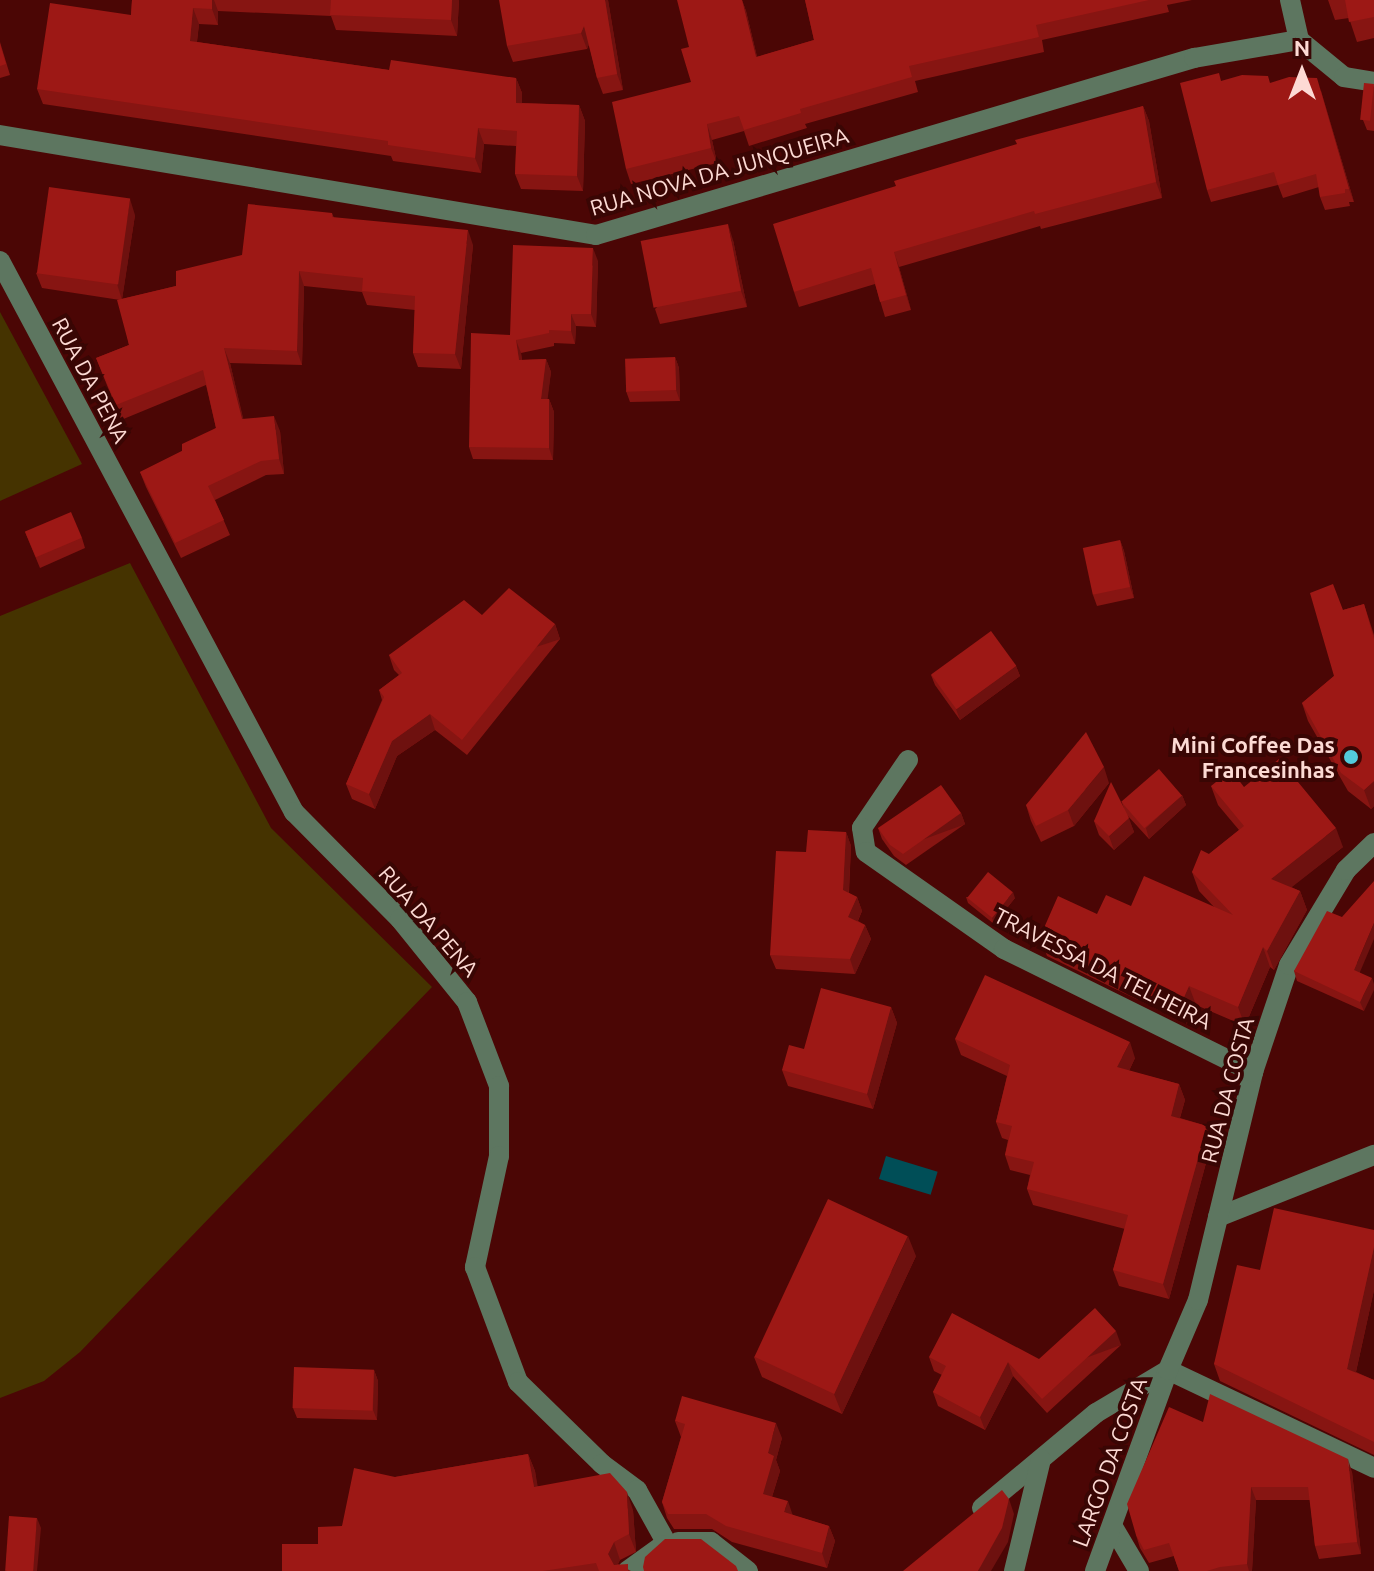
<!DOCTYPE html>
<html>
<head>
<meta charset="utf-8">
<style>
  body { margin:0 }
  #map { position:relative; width:1374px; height:1571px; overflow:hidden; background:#4b0605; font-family:Ubuntu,sans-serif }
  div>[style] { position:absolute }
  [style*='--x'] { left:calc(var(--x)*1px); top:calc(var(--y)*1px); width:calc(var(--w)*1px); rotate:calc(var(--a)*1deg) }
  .green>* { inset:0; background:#453300 }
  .water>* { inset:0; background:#004e57; transform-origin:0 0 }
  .minor>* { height:20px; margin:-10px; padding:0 10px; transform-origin:10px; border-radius:10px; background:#5d7660 }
  .wall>* { inset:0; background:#871512 }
  .shaded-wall>* { inset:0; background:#6e110f; transform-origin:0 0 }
  .building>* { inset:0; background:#9d1815; transform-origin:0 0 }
  .dots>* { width:22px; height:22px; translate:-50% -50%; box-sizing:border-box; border:4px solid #390604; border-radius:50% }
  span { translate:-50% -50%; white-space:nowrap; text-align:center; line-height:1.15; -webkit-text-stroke:8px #390604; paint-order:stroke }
  .street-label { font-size:22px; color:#fddad4 }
  .poi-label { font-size:22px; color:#fddad4; font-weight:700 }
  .right { translate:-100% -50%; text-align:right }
  .north { position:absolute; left:1262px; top:32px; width:80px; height:80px; -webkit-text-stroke:6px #390604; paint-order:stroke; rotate:0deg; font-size:22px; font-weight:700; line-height:32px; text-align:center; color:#fddad4 }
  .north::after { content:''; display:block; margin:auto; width:28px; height:36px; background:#fddad4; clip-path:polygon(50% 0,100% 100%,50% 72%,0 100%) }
</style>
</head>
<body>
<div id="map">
  <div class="green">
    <i style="clip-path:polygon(0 312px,82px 464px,0 501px)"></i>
    <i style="clip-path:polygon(130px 563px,271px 828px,432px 987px,80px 1352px,44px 1381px,0 1398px,0 616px)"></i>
  </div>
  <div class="water">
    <i style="left:886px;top:1156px;width:54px;height:24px;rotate:17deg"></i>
  </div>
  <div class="minor">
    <i style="--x:1290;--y:0;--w:41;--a:77.3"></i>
    <i style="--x:1299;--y:40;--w:58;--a:39.4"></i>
    <i style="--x:1344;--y:77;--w:30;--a:9"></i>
    <i style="--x:0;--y:135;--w:604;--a:9.52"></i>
    <i style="--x:596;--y:235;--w:624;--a:-16.49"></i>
    <i style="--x:1194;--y:58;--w:107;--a:-9.7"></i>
    <i style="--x:0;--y:261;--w:625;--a:61.92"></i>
    <i style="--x:294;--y:812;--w:151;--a:45.3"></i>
    <i style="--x:400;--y:919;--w:107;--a:51.1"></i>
    <i style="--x:467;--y:1002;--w:90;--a:69.1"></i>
    <i style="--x:499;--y:1086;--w:70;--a:90"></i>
    <i style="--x:499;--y:1156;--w:114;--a:102.2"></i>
    <i style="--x:475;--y:1267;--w:123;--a:69.5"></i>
    <i style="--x:518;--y:1382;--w:117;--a:44.3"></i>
    <i style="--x:602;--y:1464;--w:44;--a:36.6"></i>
    <i style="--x:637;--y:1490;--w:60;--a:60.9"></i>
    <i style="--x:908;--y:760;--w:82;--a:124.1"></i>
    <i style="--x:862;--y:828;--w:24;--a:81"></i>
    <i style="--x:866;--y:852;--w:169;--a:35.1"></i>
    <i style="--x:1004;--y:949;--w:278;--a:26.3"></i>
    <i style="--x:1218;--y:1217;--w:168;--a:-21.7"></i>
    <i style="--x:1168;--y:1370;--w:228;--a:25.4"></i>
    <i style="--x:982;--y:1508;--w:148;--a:-39.8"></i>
    <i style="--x:1096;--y:1413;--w:84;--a:-30.8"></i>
    <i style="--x:1113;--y:1527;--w:51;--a:59.4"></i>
    <i style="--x:678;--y:1542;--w:33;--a:0"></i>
    <i style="--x:711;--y:1542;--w:47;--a:38.1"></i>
    <i style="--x:627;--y:1571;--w:44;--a:-35.8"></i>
    <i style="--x:1014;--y:1571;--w:115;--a:-76.4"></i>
    <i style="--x:1095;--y:1571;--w:214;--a:-70"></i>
    <i style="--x:1168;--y:1370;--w:76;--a:-66.8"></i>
    <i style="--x:1198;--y:1300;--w:235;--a:-76.4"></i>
    <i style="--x:1253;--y:1072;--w:113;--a:-71.4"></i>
    <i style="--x:1289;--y:965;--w:111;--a:-59"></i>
    <i style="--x:1346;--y:870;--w:39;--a:-44"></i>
  </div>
  <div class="wall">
    <i style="clip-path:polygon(132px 0,459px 0,457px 36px,336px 30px,331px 16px,218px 11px,218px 25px,199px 24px,197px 42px,389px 70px,516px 78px,522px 93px,522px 103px,579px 105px,585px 121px,583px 191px,521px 189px,515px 174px,516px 146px,484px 144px,481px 173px,393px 161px,391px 156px,43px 104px,37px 89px,131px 15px)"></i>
    <i style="clip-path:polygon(608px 0,623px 90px,603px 94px,597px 78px,589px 44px,587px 49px,513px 62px,507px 46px)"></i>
    <i style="clip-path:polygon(742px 0,746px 11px,757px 57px,814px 40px,805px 0,1192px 0,1167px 5px,1169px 12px,1042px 40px,1044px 52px,915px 81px,918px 92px,805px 124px,807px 128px,749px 146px,744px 131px,712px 140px,717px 163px,631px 184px,626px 169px,691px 82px,689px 47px)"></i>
    <i style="clip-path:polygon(1328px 0,1374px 0,1374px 38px,1357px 42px,1349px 18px,1335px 20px)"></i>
    <i style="clip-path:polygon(0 42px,10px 75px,0 78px)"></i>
    <i style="clip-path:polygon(1222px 81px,1270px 83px,1321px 91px,1354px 202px,1349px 202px,1350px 206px,1325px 210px,1320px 197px,1319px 187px,1283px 198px,1278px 185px,1211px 202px,1207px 190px)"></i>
    <i style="clip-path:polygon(1374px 84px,1374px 131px,1367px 130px,1363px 120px)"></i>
    <i style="clip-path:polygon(1143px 106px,1149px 121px,1162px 198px,1041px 229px,1040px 226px,899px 267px,911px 310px,885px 317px,875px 284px,799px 307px,794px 292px,896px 186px)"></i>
    <i style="clip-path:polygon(332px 213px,334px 218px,473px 245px,461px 369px,418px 367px,413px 353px,415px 310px,367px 305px,362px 292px,304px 286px,302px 365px,230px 363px,243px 419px,280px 431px,284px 474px,266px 475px,215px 500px,230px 535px,181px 558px,146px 487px,140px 472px,182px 451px,216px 428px,206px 385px,121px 420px,96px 358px,129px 345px,120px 300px,42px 288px,36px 273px,135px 215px,122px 299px,176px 286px)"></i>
    <i style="clip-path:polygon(733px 240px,747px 307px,660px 324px,655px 309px)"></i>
    <i style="clip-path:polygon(598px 261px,596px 327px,576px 326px,575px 344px,554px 343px,554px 346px,521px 353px,522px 360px,546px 359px,551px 372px,547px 399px,549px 399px,554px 412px,553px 460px,473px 459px,469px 447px,510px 335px)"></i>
    <i style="clip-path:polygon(675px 357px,679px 368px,680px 401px,630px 402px,626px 391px)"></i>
    <i style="clip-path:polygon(25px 532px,82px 538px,85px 548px,40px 568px)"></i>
    <i style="clip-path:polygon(1120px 540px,1124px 551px,1134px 598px,1097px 606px,1093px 595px)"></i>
    <i style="clip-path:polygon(1364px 604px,1374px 635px,1374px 806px,1371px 809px,1348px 791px,1308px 721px,1302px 703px,1334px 676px,1343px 610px)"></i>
    <i style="clip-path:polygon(482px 615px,555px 624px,560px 639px,467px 755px,435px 730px,397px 756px,375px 809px,352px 799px,346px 784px,382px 700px,379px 690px,399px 675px,394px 670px,389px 655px)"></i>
    <i style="clip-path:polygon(1016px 666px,1020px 676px,960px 720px,935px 685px,931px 675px)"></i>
    <i style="clip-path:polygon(1109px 783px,1074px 826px,1041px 842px,1031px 821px,1026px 805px)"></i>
    <i style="clip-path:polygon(1211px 786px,1244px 787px,1343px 847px,1291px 887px,1300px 891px,1307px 910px,1274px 970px,1270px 967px,1245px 1026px,1196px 1005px,1188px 1024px,1047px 956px,1040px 937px,1097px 914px,1131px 906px,1214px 907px,1199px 891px,1192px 872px,1209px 854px,1239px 830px,1218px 805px)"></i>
    <i style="clip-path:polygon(1182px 795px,1186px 805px,1149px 839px,1127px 815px,1134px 832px,1114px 850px,1099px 835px,1094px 821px,1124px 809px,1122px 803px)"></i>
    <i style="clip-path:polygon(961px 813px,965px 824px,906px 865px,894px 856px,882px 839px,878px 828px)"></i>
    <i style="clip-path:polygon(846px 832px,851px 846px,849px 893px,857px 897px,862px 911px,858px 921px,865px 925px,871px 939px,855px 974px,776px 969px,770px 955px,806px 852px)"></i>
    <i style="clip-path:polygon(966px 897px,1015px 898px,994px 924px,968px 903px)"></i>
    <i style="clip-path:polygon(1342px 917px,1360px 973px,1364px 1011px,1297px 981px,1294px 971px)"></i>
    <i style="clip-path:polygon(891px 1007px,897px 1023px,873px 1109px,788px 1086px,782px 1070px,804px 1049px)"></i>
    <i style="clip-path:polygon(955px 1039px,1135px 1058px,1129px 1071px,1179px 1084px,1185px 1100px,1180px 1118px,1207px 1126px,1212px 1141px,1169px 1299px,1119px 1286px,1113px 1270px,1125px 1229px,1033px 1205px,1027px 1189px,1030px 1175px,1010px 1170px,1005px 1155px,1008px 1140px,1002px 1138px,996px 1122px,1007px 1076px,961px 1055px)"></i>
    <i style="clip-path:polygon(1374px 1230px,1374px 1290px,1356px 1372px,1374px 1380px,1374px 1455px,1220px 1381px,1214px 1364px,1260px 1270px)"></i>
    <i style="clip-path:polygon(916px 1256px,842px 1414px,762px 1377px,754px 1357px)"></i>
    <i style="clip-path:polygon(1121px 1345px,1047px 1413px,1013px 1376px,985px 1430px,938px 1406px,933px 1392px,942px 1375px,934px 1371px,929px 1357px,1039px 1359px)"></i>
    <i style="clip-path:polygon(374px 1370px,378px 1381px,377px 1420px,297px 1418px,293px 1408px)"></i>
    <i style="clip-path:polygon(675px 1421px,782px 1438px,776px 1460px,780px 1471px,772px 1497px,792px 1515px,829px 1526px,835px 1541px,827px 1568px,732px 1542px,712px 1529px,674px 1529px,667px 1518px,662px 1502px,681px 1437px)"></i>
    <i style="clip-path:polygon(1203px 1422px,1352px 1472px,1361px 1554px,1319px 1559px,1315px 1546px,1310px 1500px,1256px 1500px,1252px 1571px,1179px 1571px,1174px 1556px,1149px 1563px,1140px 1548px,1136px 1535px)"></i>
    <i style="clip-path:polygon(528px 1454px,535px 1471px,537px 1486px,633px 1510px,636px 1552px,620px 1560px,618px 1564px,631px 1571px,282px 1571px,342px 1526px,395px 1477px)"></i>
  </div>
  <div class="shaded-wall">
    <i style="clip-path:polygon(212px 0,214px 0,218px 11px,218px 25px,212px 9px)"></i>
    <i style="clip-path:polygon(452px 0,459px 0,457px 36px,451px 20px)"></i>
    <i style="clip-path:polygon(605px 0,608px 0,623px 90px,617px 74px)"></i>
    <i style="clip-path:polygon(742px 0,746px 11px,761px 73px,756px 57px)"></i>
    <i style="clip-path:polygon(193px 8px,199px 24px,195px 56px,190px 41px)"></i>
    <i style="clip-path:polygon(584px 26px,590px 42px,587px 49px,581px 33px)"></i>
    <i style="clip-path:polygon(516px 78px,522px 93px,522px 119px,516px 103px)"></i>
    <i style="clip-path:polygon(1317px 78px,1321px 91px,1354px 202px,1349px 189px)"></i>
    <i style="clip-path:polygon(579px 105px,585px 121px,583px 191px,577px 176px)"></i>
    <i style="clip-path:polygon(1143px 106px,1149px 121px,1162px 198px,1156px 182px)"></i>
    <i style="clip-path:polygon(707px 124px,712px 140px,717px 163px,711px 148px)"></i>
    <i style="clip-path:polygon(478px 128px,484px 144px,481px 173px,475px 158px)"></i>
    <i style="clip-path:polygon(130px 199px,135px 215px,122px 300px,117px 284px)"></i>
    <i style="clip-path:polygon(728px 224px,733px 240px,747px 307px,741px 291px)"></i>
    <i style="clip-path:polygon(468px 230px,473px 245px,461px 369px,455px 354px)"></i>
    <i style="clip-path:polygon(593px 248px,598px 261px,596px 327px,591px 314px)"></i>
    <i style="clip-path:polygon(894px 252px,899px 267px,911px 310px,906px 295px)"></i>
    <i style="clip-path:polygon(299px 271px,304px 286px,302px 365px,297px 351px)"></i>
    <i style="clip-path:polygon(571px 314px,576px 326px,575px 344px,571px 331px)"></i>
    <i style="clip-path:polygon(516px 340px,521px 353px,523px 373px,519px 360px)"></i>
    <i style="clip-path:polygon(224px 348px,230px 363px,247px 434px,242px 419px)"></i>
    <i style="clip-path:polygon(675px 357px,679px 368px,680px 401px,676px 390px)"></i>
    <i style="clip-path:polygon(546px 359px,551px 372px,546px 412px,541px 399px)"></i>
    <i style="clip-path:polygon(549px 399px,554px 412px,553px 460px,549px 448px)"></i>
    <i style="clip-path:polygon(274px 416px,280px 431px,284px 474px,279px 459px)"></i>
    <i style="clip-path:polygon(1120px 540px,1124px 551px,1134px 598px,1130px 587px)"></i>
    <i style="left:555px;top:624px;width:16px;height:149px;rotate:72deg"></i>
    <i style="clip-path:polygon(1016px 666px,1020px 676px,960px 720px,956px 709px)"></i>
    <i style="clip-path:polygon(430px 714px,435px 730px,397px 756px,375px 809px,369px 794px,392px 741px)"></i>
    <i style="clip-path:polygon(1104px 767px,1109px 783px,1074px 826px,1068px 810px)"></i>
    <i style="clip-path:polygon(1374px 781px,1374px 806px,1371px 809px,1364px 790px)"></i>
    <i style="clip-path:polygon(1182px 795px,1186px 805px,1149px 839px,1146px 828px)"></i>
    <i style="left:961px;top:813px;width:12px;height:71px;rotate:70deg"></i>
    <i style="clip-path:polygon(1129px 818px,1134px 832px,1114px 850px,1109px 836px)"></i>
    <i style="clip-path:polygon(1336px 828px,1343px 847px,1278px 898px,1271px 879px)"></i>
    <i style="clip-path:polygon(846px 832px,851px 846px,848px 905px,843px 890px)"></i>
    <i style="clip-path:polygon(1300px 891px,1307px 910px,1274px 970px,1267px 951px)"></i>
    <i style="clip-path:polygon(1013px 892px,1015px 898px,994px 924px,992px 918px)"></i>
    <i style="clip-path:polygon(857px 897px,862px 911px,853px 931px,848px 917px)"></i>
    <i style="clip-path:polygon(1374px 923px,1374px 939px,1357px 979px,1354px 970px)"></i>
    <i style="clip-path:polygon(865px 925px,871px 939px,855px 974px,850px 959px)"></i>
    <i style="clip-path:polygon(1263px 947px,1270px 967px,1245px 1026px,1238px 1007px)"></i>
    <i style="clip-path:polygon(1372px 978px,1374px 984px,1374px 990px,1364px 1011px,1360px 1002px)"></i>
    <i style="clip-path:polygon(1189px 986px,1196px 1005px,1188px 1024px,1181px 1004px)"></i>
    <i style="clip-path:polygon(891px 1007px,897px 1023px,873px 1109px,867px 1094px)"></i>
    <i style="clip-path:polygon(1130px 1042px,1135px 1058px,1123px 1083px,1117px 1067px)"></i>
    <i style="clip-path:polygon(1179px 1084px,1185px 1100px,1176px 1131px,1171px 1116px)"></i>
    <i style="clip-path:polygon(1207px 1126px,1212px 1141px,1169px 1299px,1163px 1284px)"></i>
    <i style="clip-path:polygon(908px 1236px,916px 1256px,842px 1414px,834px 1394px)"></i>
    <i style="clip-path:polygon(1374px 1247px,1374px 1290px,1353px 1385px,1347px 1369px)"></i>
    <i style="left:1116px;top:1331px;width:15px;height:100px;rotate:70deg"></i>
    <i style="clip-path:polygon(1008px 1362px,1013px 1376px,985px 1430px,980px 1417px)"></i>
    <i style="clip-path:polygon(374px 1370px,378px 1381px,377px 1420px,373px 1410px)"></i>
    <i style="clip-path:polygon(776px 1423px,782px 1438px,776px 1460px,780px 1471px,768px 1509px,763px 1494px,768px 1453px)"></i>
    <i style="clip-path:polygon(528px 1454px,535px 1471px,541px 1505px,534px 1487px)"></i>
    <i style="clip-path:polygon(1348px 1459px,1352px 1472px,1361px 1554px,1357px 1542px)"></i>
    <i style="clip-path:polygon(1251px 1487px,1256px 1500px,1252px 1571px,1249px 1571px,1247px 1564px)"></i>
    <i style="clip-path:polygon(627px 1492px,633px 1510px,636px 1552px,629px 1534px)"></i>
    <i style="clip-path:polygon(1009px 1499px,1014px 1514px,1008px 1542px,991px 1571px,978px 1571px)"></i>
    <i style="clip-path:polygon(788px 1501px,793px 1516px,784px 1512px)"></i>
    <i style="clip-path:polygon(37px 1518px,41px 1528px,37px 1571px,32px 1571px)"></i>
    <i style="clip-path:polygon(829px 1526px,835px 1541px,827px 1568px,822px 1553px)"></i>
    <i style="clip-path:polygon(614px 1542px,620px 1560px,614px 1571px,608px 1554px)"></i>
  </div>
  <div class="building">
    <i style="clip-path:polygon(132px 0,212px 0,212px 9px,193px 8px,190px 41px,389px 70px,391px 60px,516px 78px,516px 103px,579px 105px,577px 176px,515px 174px,517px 131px,478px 128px,475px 158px,388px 145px,388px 141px,37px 89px,50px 3px,131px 15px)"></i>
    <i style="clip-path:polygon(323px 0,452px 0,451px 20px,330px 15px,331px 0)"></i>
    <i style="clip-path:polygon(499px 0,605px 0,617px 74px,597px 78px,584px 26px,581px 33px,507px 46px)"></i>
    <i style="clip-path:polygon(677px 0,742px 0,756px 57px,814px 40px,805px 0,1149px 0,1036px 25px,1039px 37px,909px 66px,912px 77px,800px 109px,801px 113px,744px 130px,739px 116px,707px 124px,711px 148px,626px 169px,612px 102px,691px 82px,681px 49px,689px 47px)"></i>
    <i style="clip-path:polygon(1345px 0,1374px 0,1374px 17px,1349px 22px)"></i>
    <i style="clip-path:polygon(0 44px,6px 64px,0 66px)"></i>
    <i style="clip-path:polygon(1219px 73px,1221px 81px,1242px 75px,1268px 76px,1270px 83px,1289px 77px,1317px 78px,1349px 189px,1345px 189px,1345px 193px,1320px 197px,1316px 174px,1278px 185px,1274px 172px,1207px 190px,1180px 83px)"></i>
    <i style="left:1364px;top:83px;width:10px;height:37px;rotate:6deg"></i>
    <i style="clip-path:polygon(1143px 106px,1156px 182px,1035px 214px,1034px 211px,894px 252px,906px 295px,880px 302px,871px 268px,794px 292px,773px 224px,896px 186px,894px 181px,1017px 144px,1015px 140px)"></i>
    <i style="left:49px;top:187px;width:82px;height:87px;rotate:8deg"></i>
    <i style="clip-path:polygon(248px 204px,332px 213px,332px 217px,468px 230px,455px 354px,413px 353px,415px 296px,362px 291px,363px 278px,299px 271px,297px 351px,224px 348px,242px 419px,274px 416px,279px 459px,261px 461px,208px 486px,224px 520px,175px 543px,140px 472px,182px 451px,182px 444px,216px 428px,203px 370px,116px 405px,96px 358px,129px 345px,117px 300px,176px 286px,176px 271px,242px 255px)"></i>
    <i style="left:728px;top:224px;width:68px;height:89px;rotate:79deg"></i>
    <i style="clip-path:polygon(513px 245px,593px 248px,591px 314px,571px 314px,571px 331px,549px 330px,549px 333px,516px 340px,519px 360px,546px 359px,541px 399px,549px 399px,549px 448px,469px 447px,471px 333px,510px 335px)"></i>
    <i style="left:675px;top:357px;width:33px;height:50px;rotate:88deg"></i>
    <i style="left:71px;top:512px;width:28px;height:50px;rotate:67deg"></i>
    <i style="left:1120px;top:540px;width:48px;height:38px;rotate:78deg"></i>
    <i style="clip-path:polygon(1333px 584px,1343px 610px,1364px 604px,1374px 639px,1374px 781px,1364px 790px,1341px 773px,1302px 703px,1334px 676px,1310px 593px)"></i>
    <i style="clip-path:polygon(509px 588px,555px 624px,462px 740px,430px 714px,392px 741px,369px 794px,346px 784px,384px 697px,379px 690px,402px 673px,389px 655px,464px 600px,482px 615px)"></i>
    <i style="left:991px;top:631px;width:43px;height:74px;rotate:54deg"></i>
    <i style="clip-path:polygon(1086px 732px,1104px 767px,1068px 810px,1036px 826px,1026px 805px)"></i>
    <i style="clip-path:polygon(1279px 759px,1336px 828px,1271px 879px,1300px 891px,1267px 951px,1263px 947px,1238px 1007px,1189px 986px,1181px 1004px,1040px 937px,1058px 896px,1097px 914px,1106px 895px,1131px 906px,1144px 876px,1233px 915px,1192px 872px,1201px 850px,1209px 854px,1244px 826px,1211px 786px,1231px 770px,1244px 787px)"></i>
    <i style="left:1159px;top:769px;width:35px;height:50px;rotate:49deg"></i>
    <i style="clip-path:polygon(1111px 782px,1129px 818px,1109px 836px,1094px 821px)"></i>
    <i style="clip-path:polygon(941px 785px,961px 813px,903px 854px,890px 845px,878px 828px)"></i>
    <i style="clip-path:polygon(808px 830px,846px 832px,843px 890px,857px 897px,848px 917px,865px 925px,850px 959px,770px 955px,776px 851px,806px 852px)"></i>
    <i style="left:988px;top:872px;width:32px;height:33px;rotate:39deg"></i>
    <i style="clip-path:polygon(1374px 881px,1374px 923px,1354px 970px,1372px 978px,1360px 1002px,1294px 971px,1327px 911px,1342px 917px)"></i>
    <i style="clip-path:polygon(985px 975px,1130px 1042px,1117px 1067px,1179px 1084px,1171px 1116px,1207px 1126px,1163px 1284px,1113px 1270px,1128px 1215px,1027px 1189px,1034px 1162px,1005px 1155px,1012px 1126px,996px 1122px,1010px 1065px,955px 1039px)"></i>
    <i style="clip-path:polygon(821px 988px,891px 1007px,867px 1094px,782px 1070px,789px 1045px,804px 1049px)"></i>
    <i style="left:828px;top:1199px;width:88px;height:174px;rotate:25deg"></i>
    <i style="clip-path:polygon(1274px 1208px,1374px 1230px,1374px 1247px,1347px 1369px,1374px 1380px,1374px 1442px,1214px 1364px,1237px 1265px,1260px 1270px)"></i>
    <i style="clip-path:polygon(1095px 1308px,1116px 1331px,1042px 1399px,1008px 1362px,980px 1417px,933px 1392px,946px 1366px,929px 1357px,952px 1313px,1039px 1359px)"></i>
    <i style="left:294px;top:1367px;width:80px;height:41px;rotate:2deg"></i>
    <i style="clip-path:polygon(1210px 1394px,1348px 1459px,1357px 1542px,1315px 1546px,1308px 1487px,1251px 1487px,1247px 1564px,1220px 1567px,1207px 1571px,1179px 1571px,1169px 1543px,1144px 1550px,1136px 1535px,1127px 1504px,1169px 1407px,1203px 1422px)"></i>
    <i style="clip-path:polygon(682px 1396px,776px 1423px,768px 1453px,774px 1456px,763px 1494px,788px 1501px,784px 1512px,829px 1526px,822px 1553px,726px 1526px,706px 1514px,668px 1514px,662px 1502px,685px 1424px,675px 1421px)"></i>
    <i style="clip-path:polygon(528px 1454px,534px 1487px,610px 1473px,627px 1492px,629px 1534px,614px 1542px,608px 1554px,614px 1565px,628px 1564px,628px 1571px,599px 1571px,596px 1563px,543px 1571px,282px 1571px,282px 1544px,318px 1544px,318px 1527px,342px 1526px,354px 1468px,395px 1477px)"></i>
    <i style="clip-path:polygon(1002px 1490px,1009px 1499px,1002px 1528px,978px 1571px,903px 1571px)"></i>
    <i style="left:9px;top:1516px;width:28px;height:55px;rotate:4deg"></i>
    <i style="clip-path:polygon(665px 1539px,701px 1539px,736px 1566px,738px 1571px,644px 1571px,643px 1567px,645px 1557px)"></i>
  </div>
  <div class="dots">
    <i style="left:1351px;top:757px;background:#53cbdb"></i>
  </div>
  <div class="street-label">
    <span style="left:719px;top:171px;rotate:-16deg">RUA NOVA DA JUNQUEIRA</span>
    <span style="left:91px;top:380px;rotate:62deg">RUA DA PENA</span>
    <span style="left:429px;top:921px;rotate:49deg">RUA DA PENA</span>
    <span style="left:1103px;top:968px;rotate:27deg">TRAVESSA DA TELHEIRA</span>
    <span style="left:1227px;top:1090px;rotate:-75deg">RUA DA COSTA</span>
    <span style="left:1109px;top:1462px;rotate:-70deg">LARGO DA COSTA</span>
  </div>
  <div class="poi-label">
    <span class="right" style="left:1335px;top:757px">Mini Coffee Das<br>Francesinhas</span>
  </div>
  <div class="north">N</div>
</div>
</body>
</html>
